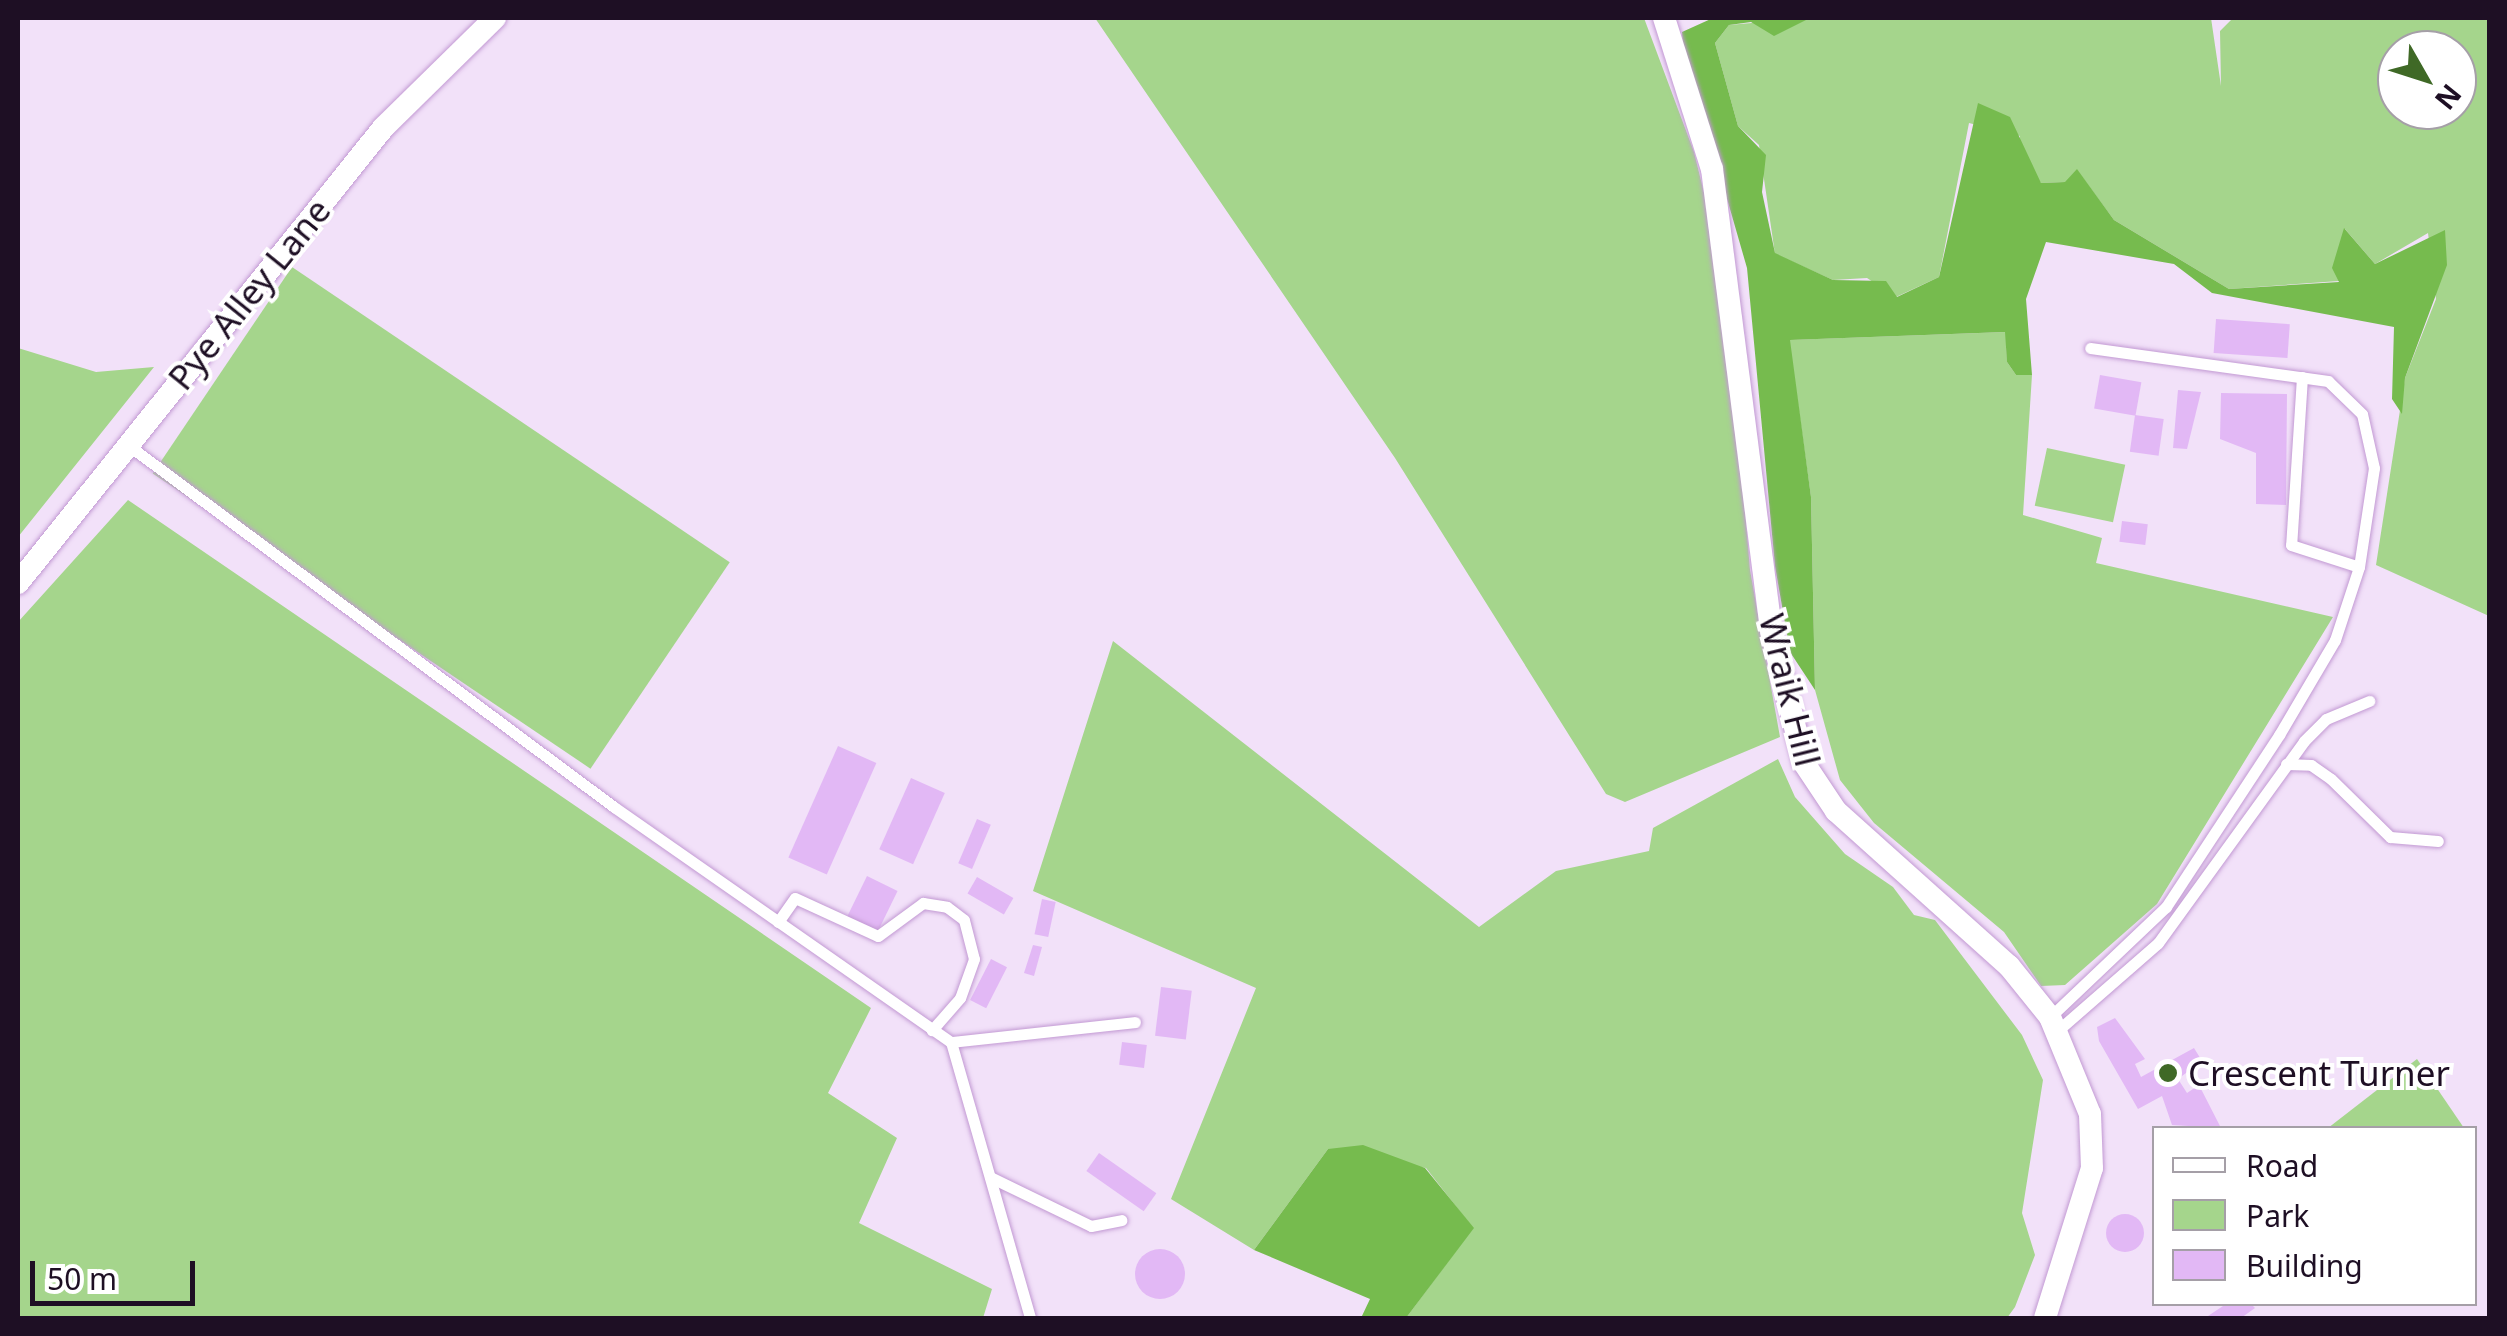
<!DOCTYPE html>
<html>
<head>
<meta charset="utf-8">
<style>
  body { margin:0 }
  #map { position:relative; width:2507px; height:1336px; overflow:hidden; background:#f2e1f9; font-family:"Noto Sans",sans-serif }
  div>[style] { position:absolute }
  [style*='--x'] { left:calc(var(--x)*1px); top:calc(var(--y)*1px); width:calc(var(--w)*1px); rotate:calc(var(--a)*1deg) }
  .green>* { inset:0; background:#a5d58c; transform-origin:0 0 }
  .forest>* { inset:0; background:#76bb4e }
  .building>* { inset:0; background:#e2b8f5; transform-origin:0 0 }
  .round { border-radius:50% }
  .roads { filter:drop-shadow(0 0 2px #c299d3) drop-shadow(0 0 2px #c299d3) }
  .service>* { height:11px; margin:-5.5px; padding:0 5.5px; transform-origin:5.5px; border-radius:5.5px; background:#fff }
  .minor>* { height:22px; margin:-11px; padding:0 11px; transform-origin:11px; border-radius:11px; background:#fff }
  .dots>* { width:28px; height:28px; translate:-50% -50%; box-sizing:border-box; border:5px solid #fff; border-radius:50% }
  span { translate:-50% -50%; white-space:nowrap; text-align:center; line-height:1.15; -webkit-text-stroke:8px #fff; paint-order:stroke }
  .street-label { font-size:35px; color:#1e0f24 }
  .poi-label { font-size:35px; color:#1e0f24 }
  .left { translate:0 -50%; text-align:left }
  .frame { position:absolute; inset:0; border:20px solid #1e0f24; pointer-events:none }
  .legend { position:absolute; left:2152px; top:1126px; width:325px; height:180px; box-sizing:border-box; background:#fff; border:2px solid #a59fa7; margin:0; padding:12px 18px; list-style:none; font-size:30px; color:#1e0f24 }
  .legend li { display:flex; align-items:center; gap:20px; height:50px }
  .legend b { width:50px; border:2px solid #a59fa7 }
  .north { position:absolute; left:2377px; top:30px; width:100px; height:100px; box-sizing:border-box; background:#fff; border:2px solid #a59fa7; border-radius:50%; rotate:129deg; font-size:28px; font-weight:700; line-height:40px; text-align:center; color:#1e0f24 }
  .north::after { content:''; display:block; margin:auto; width:35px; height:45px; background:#3f6926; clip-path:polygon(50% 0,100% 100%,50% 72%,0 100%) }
  .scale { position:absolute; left:30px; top:1261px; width:165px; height:45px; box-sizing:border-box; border:5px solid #1e0f24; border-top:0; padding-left:12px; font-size:30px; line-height:35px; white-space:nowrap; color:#1e0f24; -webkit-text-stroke:8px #fff; paint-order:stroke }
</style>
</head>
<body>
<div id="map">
  <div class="green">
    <i style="clip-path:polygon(1095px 18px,1644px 18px,1694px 152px,1726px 283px,1750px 570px,1780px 737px,1625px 802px,1606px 794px,1395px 458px)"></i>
    <i style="clip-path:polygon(evenodd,1810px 18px,2211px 18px,2221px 86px,2220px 31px,2233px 18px,2489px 18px,2489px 616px,2376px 565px,2405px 378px,2436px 299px,2428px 233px,2375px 264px,2345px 229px,2339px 281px,2229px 289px,2114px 220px,2077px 170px,2066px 182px,2041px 183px,2018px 151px,2020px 136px,1969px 123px,1939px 277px,1896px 297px,1867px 278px,1833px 280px,1775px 254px,1759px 145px,1738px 126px,1715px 43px,1729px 25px,1810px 18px,2397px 50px,2457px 50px,2457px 110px,2397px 110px,2397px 50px)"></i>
    <i style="left:292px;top:267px;width:528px;height:249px;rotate:34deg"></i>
    <i style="clip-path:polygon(2006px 332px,2007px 362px,2016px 375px,2032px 375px,2023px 515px,2102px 538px,2096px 563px,2333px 617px,2157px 904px,2065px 985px,2041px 986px,2004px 932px,1874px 823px,1840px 780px,1815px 690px,1811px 497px,1789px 340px)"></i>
    <i style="clip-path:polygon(18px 348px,96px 372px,154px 367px,18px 537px)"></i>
    <i style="left:2047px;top:448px;width:80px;height:59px;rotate:12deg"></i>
    <i style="clip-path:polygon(128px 500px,871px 1008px,828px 1093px,897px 1138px,859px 1223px,992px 1289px,983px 1318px,18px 1318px,18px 622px)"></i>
    <i style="clip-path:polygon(1113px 641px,1479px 927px,1556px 871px,1649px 851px,1653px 828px,1778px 759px,1795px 797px,1845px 854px,1893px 887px,1914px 915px,1935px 920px,2022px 1035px,2043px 1080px,2022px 1213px,2035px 1255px,2015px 1307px,2007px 1318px,1406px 1318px,1473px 1228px,1426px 1168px,1328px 1149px,1254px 1250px,1171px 1199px,1256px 988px,1033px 891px)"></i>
    <i style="clip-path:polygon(2417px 1059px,2464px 1128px,2328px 1128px)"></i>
  </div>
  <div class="forest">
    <i style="clip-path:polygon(1713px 18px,1810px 18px,1774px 36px,1751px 22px,1729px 25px,1715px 43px,1738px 126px,1766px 155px,1762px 192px,1775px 253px,1833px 280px,1886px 281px,1897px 297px,1939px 277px,1978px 103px,2010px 117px,2041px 183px,2065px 182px,2077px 169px,2114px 220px,2229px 289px,2339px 282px,2332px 268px,2344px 228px,2375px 264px,2445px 230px,2447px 265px,2405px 378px,2402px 414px,2392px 399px,2394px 327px,2212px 293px,2174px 264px,2046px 242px,2026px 299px,2032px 375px,2016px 375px,2007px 362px,2005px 332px,1790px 340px,1811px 497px,1815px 690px,1790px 652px,1775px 566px,1747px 268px,1683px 46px,1682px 32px)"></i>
    <i style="clip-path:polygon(1363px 1145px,1425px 1168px,1474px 1228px,1406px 1318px,1361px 1318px,1370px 1299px,1254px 1250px,1328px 1149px)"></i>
  </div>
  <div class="building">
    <i style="left:2216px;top:319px;width:74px;height:34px;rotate:4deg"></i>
    <i style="left:2100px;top:375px;width:42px;height:34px;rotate:10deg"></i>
    <i style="clip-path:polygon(2178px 390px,2201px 392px,2187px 449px,2173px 448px)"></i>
    <i style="clip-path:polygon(2221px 393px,2287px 394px,2286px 505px,2256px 504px,2256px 453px,2220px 439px)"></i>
    <i style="left:2135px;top:415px;width:29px;height:37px;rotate:8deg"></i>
    <i style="left:2122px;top:521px;width:26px;height:21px;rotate:7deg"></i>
    <i style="left:838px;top:746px;width:42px;height:122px;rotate:24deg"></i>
    <i style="left:911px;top:778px;width:37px;height:78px;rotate:24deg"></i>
    <i style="left:977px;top:819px;width:15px;height:48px;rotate:23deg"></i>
    <i style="left:867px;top:876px;width:34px;height:47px;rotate:26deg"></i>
    <i style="left:977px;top:877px;width:42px;height:19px;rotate:30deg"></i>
    <i style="left:1042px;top:899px;width:14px;height:36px;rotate:12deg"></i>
    <i style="clip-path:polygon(1033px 945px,1042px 947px,1034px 976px,1024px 973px)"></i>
    <i style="left:991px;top:959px;width:18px;height:46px;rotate:27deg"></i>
    <i style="left:1161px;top:987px;width:31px;height:49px;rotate:7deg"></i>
    <i style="clip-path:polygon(2115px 1018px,2145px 1059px,2135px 1064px,2141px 1077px,2194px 1048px,2202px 1061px,2178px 1079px,2187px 1093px,2199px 1085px,2221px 1128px,2172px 1125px,2162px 1096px,2138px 1109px,2099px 1041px,2097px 1027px)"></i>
    <i style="left:1122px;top:1042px;width:25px;height:23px;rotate:7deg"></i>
    <i style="left:1099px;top:1153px;width:70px;height:22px;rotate:35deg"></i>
    <i class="round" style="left:2106px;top:1214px;width:38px;height:38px"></i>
    <i class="round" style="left:1135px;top:1249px;width:50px;height:50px"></i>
    <i style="clip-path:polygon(2226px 1304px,2251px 1304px,2255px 1308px,2241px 1318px,2205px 1318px)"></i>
  </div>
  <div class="roads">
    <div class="service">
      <i style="--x:2302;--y:377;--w:168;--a:93.7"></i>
      <i style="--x:2291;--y:545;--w:71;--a:17.9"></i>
      <i style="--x:128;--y:445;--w:606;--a:36.68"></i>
      <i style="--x:614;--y:807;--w:411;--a:34.9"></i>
      <i style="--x:951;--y:1042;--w:287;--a:74"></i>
      <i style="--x:2286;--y:764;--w:25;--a:2"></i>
      <i style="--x:2311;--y:765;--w:24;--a:35"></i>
      <i style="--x:2331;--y:779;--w:83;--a:44.5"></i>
      <i style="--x:2390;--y:837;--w:48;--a:4.8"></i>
      <i style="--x:778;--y:922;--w:29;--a:-55"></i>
      <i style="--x:795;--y:898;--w:91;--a:24.6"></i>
      <i style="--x:878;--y:936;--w:56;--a:-36.3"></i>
      <i style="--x:923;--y:903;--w:24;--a:9"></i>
      <i style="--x:947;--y:907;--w:21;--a:37"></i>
      <i style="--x:964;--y:920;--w:40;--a:75.6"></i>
      <i style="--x:974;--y:959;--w:41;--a:109.7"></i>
      <i style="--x:960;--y:998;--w:43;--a:131.2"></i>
      <i style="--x:2050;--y:1017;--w:160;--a:-43.5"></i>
      <i style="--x:2166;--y:907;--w:206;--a:-56.7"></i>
      <i style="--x:2279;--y:735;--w:110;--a:-59.5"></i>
      <i style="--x:2335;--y:640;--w:77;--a:-71.8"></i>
      <i style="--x:2359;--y:567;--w:100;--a:-81.4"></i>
      <i style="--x:2374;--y:468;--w:55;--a:-102.5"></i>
      <i style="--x:2362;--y:414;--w:47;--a:-135.9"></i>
      <i style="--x:2328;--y:381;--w:240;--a:-172.1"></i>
      <i style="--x:2056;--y:1032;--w:135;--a:-41.1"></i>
      <i style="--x:2158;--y:943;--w:249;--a:-54.1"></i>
      <i style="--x:2304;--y:741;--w:31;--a:-45"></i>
      <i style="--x:2326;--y:719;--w:47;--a:-22.7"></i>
      <i style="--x:951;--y:1042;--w:185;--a:-6.2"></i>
      <i style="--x:990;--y:1177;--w:112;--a:25.9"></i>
      <i style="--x:1091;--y:1226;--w:31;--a:-11"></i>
    </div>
    <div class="minor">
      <i style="--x:1664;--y:18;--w:158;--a:72.4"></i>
      <i style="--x:1712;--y:169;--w:466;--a:82.7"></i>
      <i style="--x:1771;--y:631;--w:136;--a:76"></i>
      <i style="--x:1804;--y:763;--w:58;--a:56.3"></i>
      <i style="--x:1836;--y:811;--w:232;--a:41.9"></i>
      <i style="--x:2009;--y:966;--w:65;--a:51.2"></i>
      <i style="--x:2050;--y:1017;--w:105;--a:67.6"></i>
      <i style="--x:2090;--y:1114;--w:54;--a:87.9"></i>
      <i style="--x:2092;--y:1168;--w:157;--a:107.4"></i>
      <i style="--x:18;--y:583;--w:583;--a:-51.26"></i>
      <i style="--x:383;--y:128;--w:157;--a:-44.5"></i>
    </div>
  </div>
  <div class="dots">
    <i style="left:2168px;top:1073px;background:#3f6926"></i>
  </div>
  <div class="street-label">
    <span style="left:249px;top:294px;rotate:-51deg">Pye Alley Lane</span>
    <span style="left:1790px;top:690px;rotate:76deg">Wraik Hill</span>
  </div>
  <div class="poi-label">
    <span class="left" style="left:2188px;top:1073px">Crescent Turner</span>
  </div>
  <div class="frame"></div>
  <ul class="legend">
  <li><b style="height:12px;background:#fff"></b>Road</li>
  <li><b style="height:28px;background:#a5d58c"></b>Park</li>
  <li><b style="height:28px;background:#e2b8f5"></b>Building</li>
  </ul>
  <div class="north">N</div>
  <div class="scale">50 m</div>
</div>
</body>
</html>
